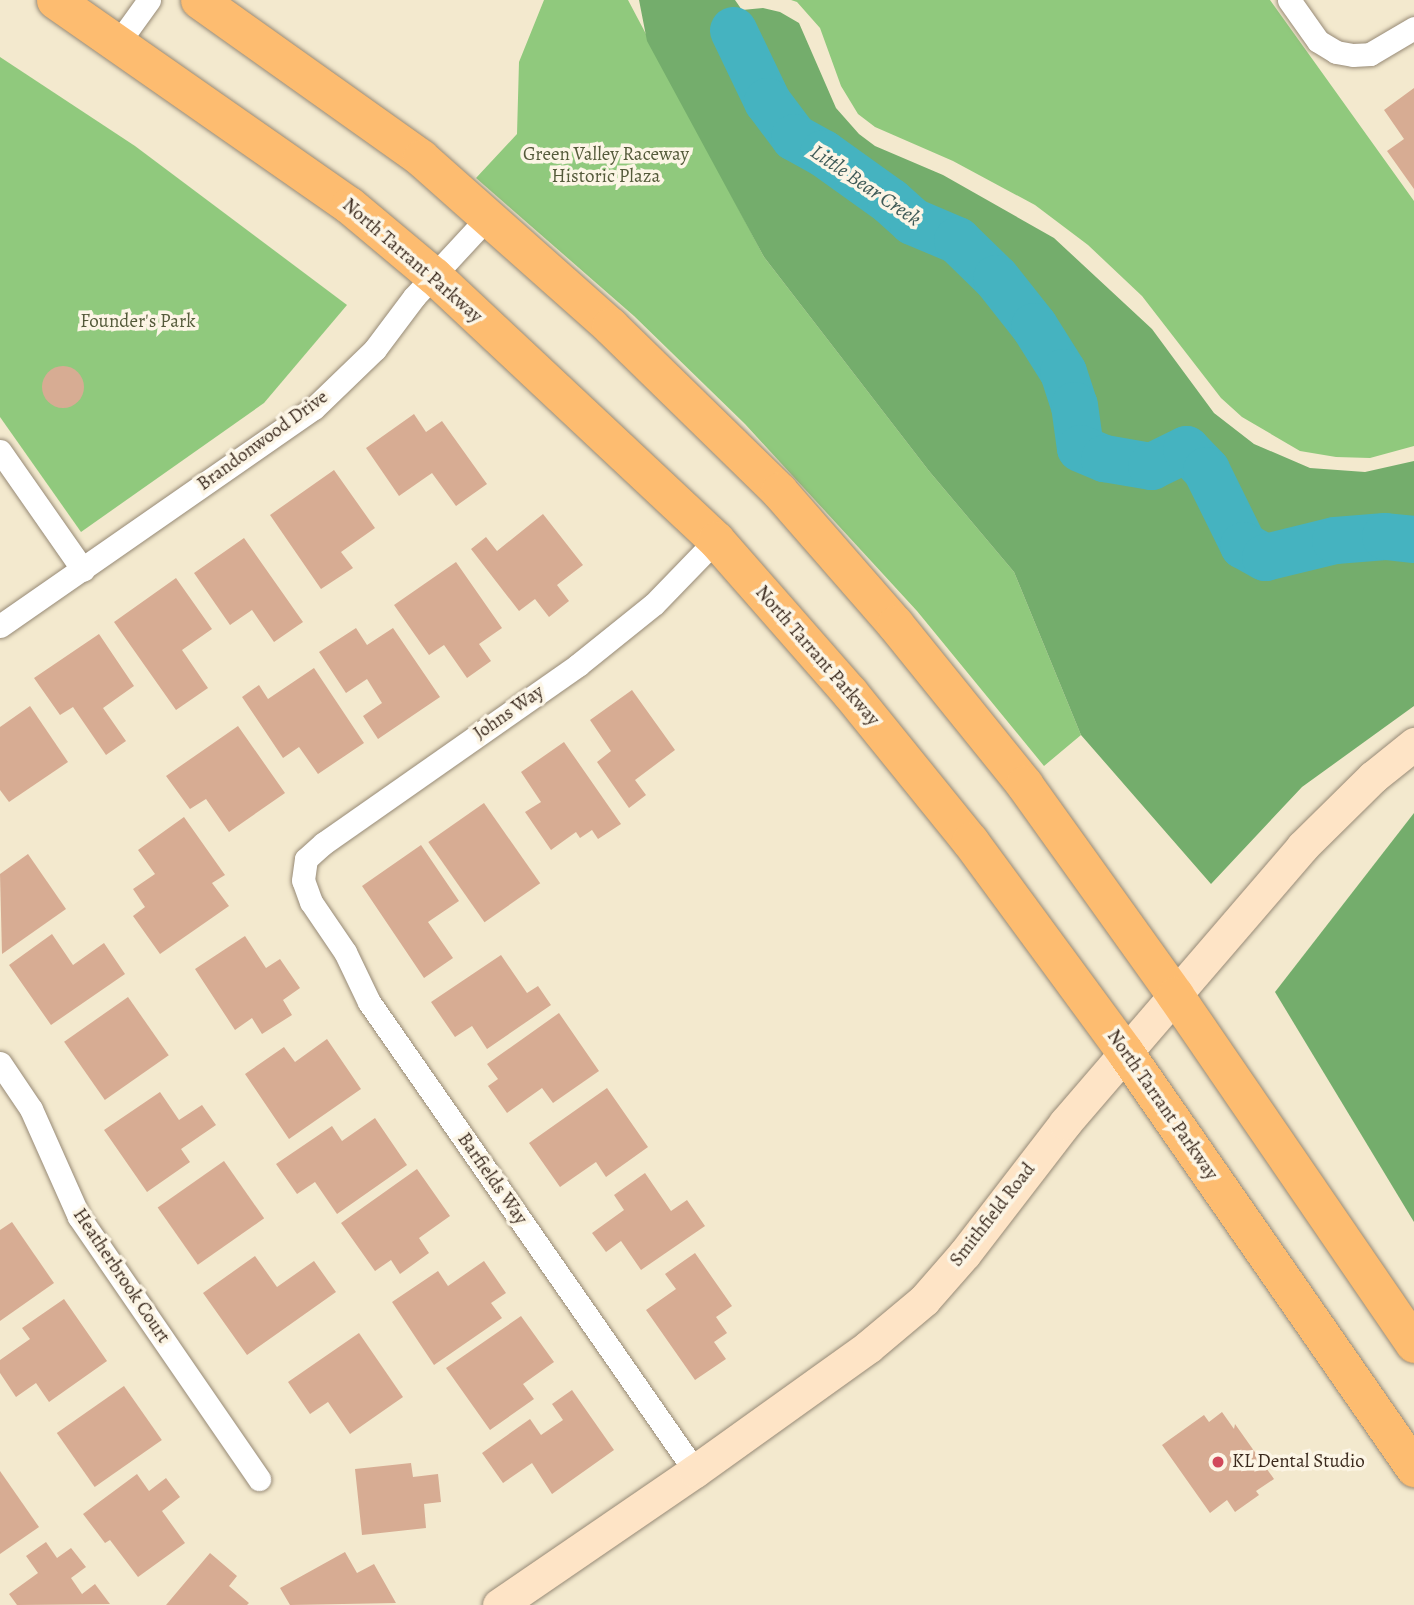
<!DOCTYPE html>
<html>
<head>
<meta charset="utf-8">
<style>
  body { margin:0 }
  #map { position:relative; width:1414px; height:1605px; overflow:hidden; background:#f3e9ce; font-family:Alegreya,serif }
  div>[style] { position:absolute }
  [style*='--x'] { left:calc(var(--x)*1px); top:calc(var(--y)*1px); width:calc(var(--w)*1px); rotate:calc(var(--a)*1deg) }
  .green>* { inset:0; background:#90c97d }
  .forest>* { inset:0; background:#74ad6c }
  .river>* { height:47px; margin:-23.5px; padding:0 23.5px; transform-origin:23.5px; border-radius:23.5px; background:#45b3c0 }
  .building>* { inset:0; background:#d7ac93; transform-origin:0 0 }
  .round { border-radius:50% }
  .roads { filter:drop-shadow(0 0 2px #978a76) drop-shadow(0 0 2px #978a76) }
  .street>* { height:23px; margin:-11.5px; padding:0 11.5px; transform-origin:11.5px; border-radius:11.5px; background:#fff }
  .secondary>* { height:33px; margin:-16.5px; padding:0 16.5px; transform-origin:16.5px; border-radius:16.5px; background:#fee4c6 }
  .primary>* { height:37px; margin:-18.5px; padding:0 18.5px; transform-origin:18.5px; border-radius:18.5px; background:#fdbc70 }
  .dots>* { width:19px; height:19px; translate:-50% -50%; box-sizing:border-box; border:4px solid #fcf5e5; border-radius:50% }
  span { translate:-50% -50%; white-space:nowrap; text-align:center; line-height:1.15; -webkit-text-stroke:7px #fcf5e5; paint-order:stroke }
  .park-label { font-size:19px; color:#545a3a }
  .street-label { font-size:19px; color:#3b2a1e }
  .poi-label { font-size:19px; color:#3b2a1e }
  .left { translate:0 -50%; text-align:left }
  .water-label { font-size:21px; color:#3e5a57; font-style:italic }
</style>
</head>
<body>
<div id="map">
  <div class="green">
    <i style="clip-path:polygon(544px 0,628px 0,764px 257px,929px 471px,1014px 572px,1081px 735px,1044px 766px,917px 611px,745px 424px,634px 316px,476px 178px,517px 134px,519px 62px)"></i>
    <i style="clip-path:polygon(791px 0,1270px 0,1414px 201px,1414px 446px,1370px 458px,1336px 457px,1300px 451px,1242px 417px,1221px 398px,1142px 296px,1088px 245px,1035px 205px,953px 161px,875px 127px,858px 114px,841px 86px,820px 28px,797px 2px)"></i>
    <i style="clip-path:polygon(0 57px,135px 146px,347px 305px,264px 403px,81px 532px,0 417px)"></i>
  </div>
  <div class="forest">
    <i style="clip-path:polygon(639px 0,735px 0,742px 10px,763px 8px,780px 12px,799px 23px,836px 108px,859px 134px,875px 146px,943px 175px,1054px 238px,1152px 329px,1214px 413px,1254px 444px,1310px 468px,1365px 472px,1414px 461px,1414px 706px,1302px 787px,1211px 884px,1081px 735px,1014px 572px,929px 471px,764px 257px,647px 41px)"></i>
    <i style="clip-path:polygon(1414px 813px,1414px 1222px,1275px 992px)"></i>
  </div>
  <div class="river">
    <i style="--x:733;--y:30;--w:79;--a:64.4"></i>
    <i style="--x:767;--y:101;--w:45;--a:53.1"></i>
    <i style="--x:794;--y:137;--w:33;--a:29"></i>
    <i style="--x:823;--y:153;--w:82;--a:35.6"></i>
    <i style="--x:890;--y:201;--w:30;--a:42"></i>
    <i style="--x:912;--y:221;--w:49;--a:22.9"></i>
    <i style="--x:957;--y:240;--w:54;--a:44.3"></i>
    <i style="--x:996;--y:278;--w:61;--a:51.6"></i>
    <i style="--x:1034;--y:326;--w:54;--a:57.8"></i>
    <i style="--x:1063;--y:372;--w:35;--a:72"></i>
    <i style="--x:1074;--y:405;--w:43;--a:82.1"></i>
    <i style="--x:1080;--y:448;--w:26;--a:23"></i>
    <i style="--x:1104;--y:458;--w:48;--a:9.7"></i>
    <i style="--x:1151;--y:466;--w:39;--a:-26"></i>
    <i style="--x:1186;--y:449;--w:29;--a:46"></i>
    <i style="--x:1206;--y:470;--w:84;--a:63.7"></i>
    <i style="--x:1243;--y:545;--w:25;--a:29"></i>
    <i style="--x:1265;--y:557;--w:72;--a:-13.7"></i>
    <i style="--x:1335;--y:540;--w:50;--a:-4.6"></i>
    <i style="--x:1385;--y:536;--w:29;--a:6"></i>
  </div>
  <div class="building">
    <i style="clip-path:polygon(1414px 88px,1414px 189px,1387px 151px,1404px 139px,1384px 110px)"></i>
    <i class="round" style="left:42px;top:366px;width:42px;height:42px"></i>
    <i style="clip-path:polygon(414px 414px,426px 432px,442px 421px,487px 484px,456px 506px,432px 473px,399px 496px,366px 448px)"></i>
    <i style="clip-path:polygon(334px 470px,375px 528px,341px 552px,353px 568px,321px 589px,270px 515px)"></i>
    <i style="clip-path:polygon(543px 514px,583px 565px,557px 585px,569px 601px,549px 617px,535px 599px,519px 611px,471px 549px,486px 537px,497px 551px)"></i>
    <i style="clip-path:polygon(244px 538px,303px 622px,274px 642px,252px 610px,230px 625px,194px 573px)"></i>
    <i style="clip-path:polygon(456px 562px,502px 628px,479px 644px,491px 661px,467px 678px,444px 645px,429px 655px,394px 605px)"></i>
    <i style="clip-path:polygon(176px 578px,212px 629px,182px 650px,208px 688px,176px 710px,114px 622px)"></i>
    <i style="clip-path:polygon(356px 628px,367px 645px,393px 628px,440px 697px,378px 739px,363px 716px,382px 703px,367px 679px,346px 693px,319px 652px)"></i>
    <i style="clip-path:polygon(99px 634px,134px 686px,103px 708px,126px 741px,106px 755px,73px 707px,60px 715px,34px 678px)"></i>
    <i style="clip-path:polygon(314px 668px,364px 743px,318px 774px,299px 747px,283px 758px,242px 697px,259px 685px,268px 699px)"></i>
    <i style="clip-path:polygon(632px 690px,675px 750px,635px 780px,646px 795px,629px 808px,597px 762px,611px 751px,590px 720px)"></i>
    <i style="clip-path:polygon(30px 706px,68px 762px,9px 802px,0 790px,0 727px)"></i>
    <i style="clip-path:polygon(238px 726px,285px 793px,229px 832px,206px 799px,190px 809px,166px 776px)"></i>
    <i style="clip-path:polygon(564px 742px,621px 824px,598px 839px,592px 830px,580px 838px,576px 832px,551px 850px,525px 812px,541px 802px,521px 772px)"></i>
    <i style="left:484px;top:803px;width:98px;height:68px;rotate:55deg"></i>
    <i style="clip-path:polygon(184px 817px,225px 875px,212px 883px,229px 906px,160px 954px,133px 916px,145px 907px,133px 889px,155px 874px,138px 850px)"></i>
    <i style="clip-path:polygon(421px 845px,459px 901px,428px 922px,453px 958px,424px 978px,362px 886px)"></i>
    <i style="clip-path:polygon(28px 854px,66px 909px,2px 954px,0 874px)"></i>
    <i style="clip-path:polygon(52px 934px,73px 965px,104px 943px,125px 974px,51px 1025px,9px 965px)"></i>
    <i style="clip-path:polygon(245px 936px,266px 968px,280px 959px,300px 988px,283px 1000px,292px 1015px,262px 1034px,252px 1018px,235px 1030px,195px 969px)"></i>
    <i style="clip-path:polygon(501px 955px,527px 993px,538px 986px,551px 1005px,487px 1049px,472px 1026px,455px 1037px,431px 1002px)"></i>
    <i style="left:128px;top:997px;width:71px;height:78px;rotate:55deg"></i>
    <i style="clip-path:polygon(559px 1013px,599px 1071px,553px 1103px,542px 1088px,507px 1113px,488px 1086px,498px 1079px,487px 1064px)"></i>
    <i style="clip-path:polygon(327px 1039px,361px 1089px,289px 1139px,245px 1074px,284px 1047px,295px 1062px)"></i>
    <i style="clip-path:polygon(607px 1088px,648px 1147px,606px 1177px,596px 1162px,560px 1187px,529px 1143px)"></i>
    <i style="clip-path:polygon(160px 1092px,179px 1120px,202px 1105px,216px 1125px,181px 1149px,190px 1162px,147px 1192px,104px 1130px)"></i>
    <i style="clip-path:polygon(375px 1118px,407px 1165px,337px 1214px,315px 1182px,297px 1194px,276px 1164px,332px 1126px,342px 1141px)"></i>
    <i style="left:224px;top:1161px;width:70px;height:81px;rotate:55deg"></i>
    <i style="clip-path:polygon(417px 1169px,450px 1216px,419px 1238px,429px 1253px,400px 1274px,391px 1260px,375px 1271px,341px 1223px)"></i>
    <i style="clip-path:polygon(645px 1173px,671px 1211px,687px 1200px,705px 1226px,641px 1270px,621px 1241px,606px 1252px,592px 1233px,624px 1210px,614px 1195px)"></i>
    <i style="clip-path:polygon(12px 1222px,54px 1283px,0 1321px,0 1230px)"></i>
    <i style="clip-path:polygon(695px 1253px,732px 1306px,716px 1317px,727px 1333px,714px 1342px,726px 1359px,695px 1380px,646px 1310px,676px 1289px,665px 1274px)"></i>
    <i style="clip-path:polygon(255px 1256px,277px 1287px,314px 1261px,336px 1292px,247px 1355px,203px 1293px)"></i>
    <i style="clip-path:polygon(484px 1261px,506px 1293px,491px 1303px,502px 1318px,434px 1365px,392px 1302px,438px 1271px,448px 1286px)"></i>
    <i style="clip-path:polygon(64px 1299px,107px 1361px,49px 1402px,36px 1383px,16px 1397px,0 1373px,0 1360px,30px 1339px,22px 1328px)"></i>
    <i style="clip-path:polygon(521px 1316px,554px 1362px,523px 1384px,534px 1399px,490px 1430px,446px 1368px)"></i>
    <i style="clip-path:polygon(359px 1333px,403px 1397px,350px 1434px,328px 1402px,310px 1414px,288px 1382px)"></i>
    <i style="left:124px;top:1386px;width:66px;height:82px;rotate:55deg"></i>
    <i style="clip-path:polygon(572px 1390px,614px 1450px,552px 1494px,532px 1463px,503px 1483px,482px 1453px,530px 1419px,541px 1435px,563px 1420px,552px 1404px)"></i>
    <i style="clip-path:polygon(1222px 1412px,1234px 1429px,1235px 1424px,1274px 1479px,1256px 1491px,1259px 1495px,1235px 1512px,1227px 1500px,1210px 1513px,1162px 1445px,1204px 1415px,1209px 1422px)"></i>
    <i style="clip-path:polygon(411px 1463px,413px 1477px,438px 1474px,441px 1502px,424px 1504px,426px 1528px,362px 1535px,355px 1469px)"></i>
    <i style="clip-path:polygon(0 1471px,39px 1527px,0 1554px)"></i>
    <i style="clip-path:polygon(137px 1474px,149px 1491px,166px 1478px,180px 1497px,162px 1511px,185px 1543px,138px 1577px,110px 1540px,105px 1543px,83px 1514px)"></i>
    <i style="clip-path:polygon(46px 1542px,57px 1558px,71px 1548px,86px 1567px,71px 1578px,82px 1594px,95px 1584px,110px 1604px,17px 1605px,9px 1594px,38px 1573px,26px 1556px)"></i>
    <i style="clip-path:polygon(345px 1552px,357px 1573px,374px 1564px,396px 1603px,290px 1605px,280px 1588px)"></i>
    <i style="clip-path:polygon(210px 1553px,237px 1576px,229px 1586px,249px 1603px,247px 1605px,166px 1605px)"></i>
  </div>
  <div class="roads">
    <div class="street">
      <i style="--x:1289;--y:0;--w:50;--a:54.7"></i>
      <i style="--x:1318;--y:41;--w:21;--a:31"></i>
      <i style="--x:1336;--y:52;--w:17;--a:10"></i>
      <i style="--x:1353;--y:55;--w:17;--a:-3"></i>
      <i style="--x:1370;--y:54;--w:51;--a:-30.6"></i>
      <i style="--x:118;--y:43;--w:53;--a:-54.2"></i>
      <i style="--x:0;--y:451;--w:145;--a:55.1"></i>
      <i style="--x:0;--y:626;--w:382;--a:-34.8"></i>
      <i style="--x:314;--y:408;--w:85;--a:-44"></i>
      <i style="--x:375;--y:349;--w:65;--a:-53.1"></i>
      <i style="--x:414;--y:297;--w:110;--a:-47.2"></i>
      <i style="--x:0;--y:1063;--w:55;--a:56"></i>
      <i style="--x:31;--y:1109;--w:118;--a:66"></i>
      <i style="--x:79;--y:1217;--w:318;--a:55.5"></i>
      <i style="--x:695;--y:1471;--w:571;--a:-124.8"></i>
      <i style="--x:369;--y:1002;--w:55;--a:-115.6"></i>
      <i style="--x:345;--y:952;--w:60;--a:-124.2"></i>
      <i style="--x:311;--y:902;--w:23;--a:-110"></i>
      <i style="--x:303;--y:880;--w:21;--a:-82"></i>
      <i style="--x:306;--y:859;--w:24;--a:-42"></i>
      <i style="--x:324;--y:843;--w:310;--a:-35"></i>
      <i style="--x:578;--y:665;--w:97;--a:-38.8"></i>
      <i style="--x:654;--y:604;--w:89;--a:-45.9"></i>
    </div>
    <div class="secondary">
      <i style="--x:499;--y:1605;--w:237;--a:-34.4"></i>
      <i style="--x:695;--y:1471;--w:213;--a:-35.6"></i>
      <i style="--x:868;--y:1347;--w:73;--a:-40"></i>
      <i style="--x:924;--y:1300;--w:62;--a:-48.9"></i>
      <i style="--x:965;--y:1253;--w:164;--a:-52.4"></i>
      <i style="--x:1065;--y:1123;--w:364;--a:-49.3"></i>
      <i style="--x:1302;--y:847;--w:100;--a:-44.6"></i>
      <i style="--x:1373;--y:777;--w:53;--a:-38.8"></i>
    </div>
    <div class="primary">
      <i style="--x:55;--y:0;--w:358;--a:34.9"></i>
      <i style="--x:349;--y:205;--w:111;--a:39.9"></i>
      <i style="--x:434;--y:276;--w:386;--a:43.1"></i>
      <i style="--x:716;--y:540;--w:203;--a:48.8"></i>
      <i style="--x:850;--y:693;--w:191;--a:51"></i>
      <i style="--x:970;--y:841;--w:262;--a:53.7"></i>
      <i style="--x:1125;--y:1052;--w:507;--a:55.21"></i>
      <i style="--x:199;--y:0;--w:272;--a:35.4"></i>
      <i style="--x:421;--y:158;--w:253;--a:41.6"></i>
      <i style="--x:610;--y:326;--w:236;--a:44.3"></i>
      <i style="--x:779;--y:491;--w:176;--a:48.9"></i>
      <i style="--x:895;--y:624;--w:206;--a:51.1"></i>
      <i style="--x:1024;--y:784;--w:259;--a:54.4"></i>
      <i style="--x:1175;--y:995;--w:423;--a:55.6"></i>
    </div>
  </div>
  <div class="dots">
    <i style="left:1218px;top:1462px;background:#d1495b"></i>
  </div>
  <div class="park-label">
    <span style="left:606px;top:166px">Green Valley Raceway<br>Historic Plaza</span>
    <span style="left:138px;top:322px">Founder's Park</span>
  </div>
  <div class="street-label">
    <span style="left:412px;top:261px;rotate:41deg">North Tarrant Parkway</span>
    <span style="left:263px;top:441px;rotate:-36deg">Brandonwood Drive</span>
    <span style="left:817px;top:656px;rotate:49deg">North Tarrant Parkway</span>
    <span style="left:509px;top:713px;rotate:-35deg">Johns Way</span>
    <span style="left:1162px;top:1105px;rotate:55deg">North Tarrant Parkway</span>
    <span style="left:492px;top:1179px;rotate:55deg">Barfields Way</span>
    <span style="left:993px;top:1215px;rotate:-52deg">Smithfield Road</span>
    <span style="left:121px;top:1276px;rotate:56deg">Heatherbrook Court</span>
  </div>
  <div class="poi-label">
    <span class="left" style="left:1232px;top:1462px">KL Dental Studio</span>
  </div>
  <div class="water-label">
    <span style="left:866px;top:185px;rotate:34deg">Little Bear Creek</span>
  </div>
</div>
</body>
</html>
